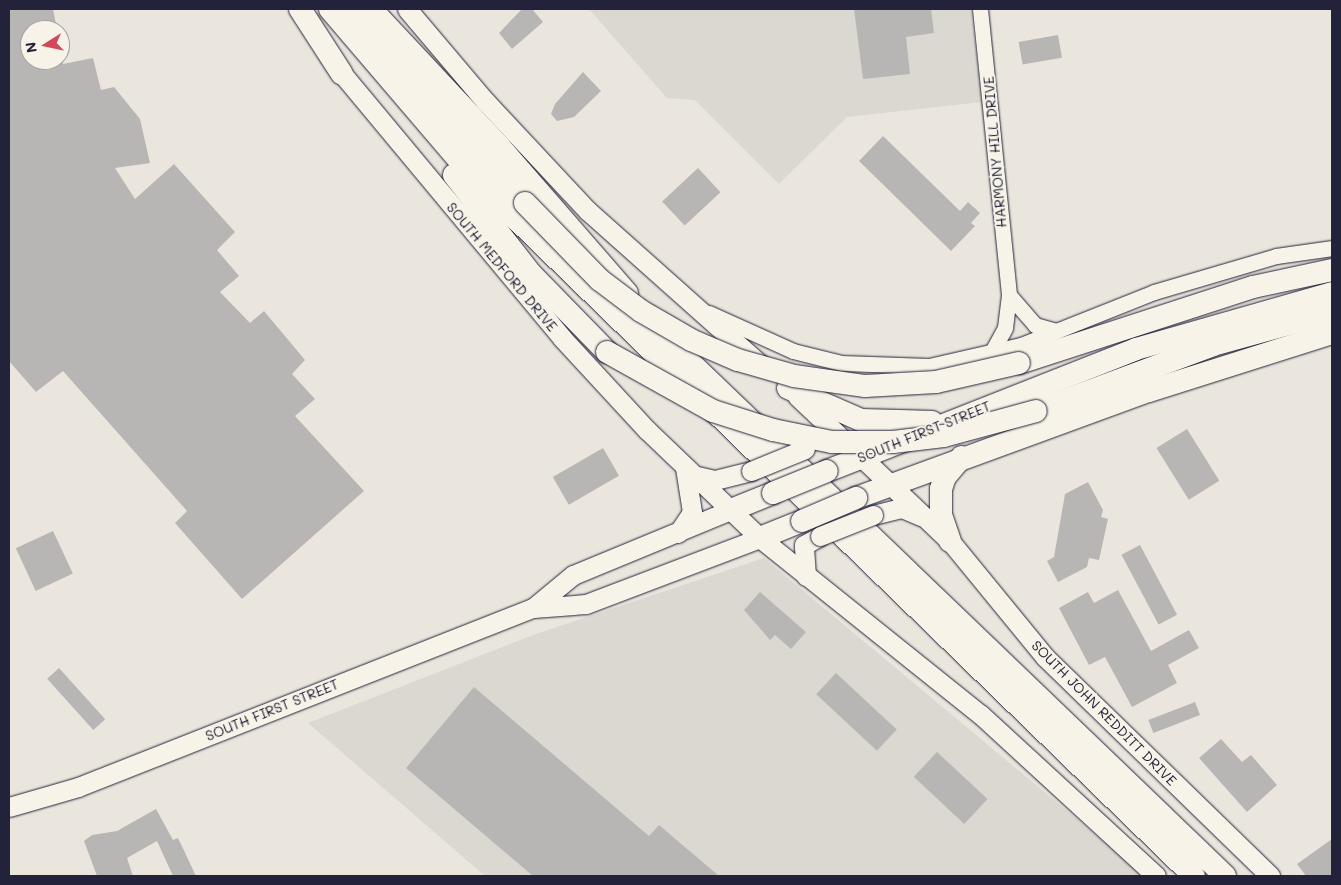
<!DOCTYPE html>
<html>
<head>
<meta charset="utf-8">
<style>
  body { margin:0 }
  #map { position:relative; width:1341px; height:885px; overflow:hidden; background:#eae6de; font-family:Mali,sans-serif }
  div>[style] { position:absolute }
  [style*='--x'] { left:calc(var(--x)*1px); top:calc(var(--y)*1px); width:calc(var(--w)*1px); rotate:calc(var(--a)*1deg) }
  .built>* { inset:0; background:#dbd8d2 }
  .building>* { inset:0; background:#b8b6b5; transform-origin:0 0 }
  .roads { filter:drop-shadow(0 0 1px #22223b) drop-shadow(0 0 1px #22223b) }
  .minor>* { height:15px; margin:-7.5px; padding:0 7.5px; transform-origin:7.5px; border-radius:7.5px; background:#f7f3e8 }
  .major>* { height:19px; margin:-9.5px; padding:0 9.5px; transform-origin:9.5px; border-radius:9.5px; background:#f7f3e8 }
  .highway>* { height:22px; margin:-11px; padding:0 11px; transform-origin:11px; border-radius:11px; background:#f7f3e8 }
  .bridges { filter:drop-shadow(0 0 1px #22223b) drop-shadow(0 0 1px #22223b) }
  .major-bridge>* { height:19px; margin:-9.5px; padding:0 9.5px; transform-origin:9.5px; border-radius:9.5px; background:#f7f3e8 }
  .highway-bridge>* { height:22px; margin:-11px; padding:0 11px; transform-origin:11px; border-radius:11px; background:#f7f3e8 }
  span { translate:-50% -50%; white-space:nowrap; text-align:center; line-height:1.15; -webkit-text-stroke:4px #f7f3e8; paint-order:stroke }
  .street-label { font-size:14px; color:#22223b }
  .frame { position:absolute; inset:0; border:10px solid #22223b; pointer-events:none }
  .north { position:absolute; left:20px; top:20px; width:50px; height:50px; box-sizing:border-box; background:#f7f3e8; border:1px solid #a29fa3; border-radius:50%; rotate:260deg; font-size:14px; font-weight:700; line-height:20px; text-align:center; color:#22223b }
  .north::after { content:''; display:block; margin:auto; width:18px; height:22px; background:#d1495b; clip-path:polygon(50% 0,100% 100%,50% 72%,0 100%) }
</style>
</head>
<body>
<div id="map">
  <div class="built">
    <i style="clip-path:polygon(589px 9px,971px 9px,982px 102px,847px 117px,779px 184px,695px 100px,667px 98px)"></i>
    <i style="clip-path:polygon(764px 558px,1145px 876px,485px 876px,308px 723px,533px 635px)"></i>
  </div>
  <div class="building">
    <i style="clip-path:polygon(9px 9px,53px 9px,57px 30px,30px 30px,30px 60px,63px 60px,63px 64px,93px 58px,101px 90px,114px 87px,140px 119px,150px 163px,115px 168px,135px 199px,174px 164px,235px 232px,217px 250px,239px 276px,220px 292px,250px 323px,264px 311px,305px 360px,292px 374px,315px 399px,295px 416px,364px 491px,242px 599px,175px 523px,187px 511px,63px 371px,36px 392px,9px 361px)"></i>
    <i style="clip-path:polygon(522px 9px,532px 9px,543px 22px,512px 49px,499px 33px)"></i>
    <i style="clip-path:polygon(854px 9px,931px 9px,934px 33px,906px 37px,910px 74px,863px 79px)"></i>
    <i style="left:1058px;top:35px;width:23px;height:40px;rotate:80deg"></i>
    <i style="clip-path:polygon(583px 72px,601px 91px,574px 117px,557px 121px,551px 114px,555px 104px)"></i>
    <i style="clip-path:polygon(883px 136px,960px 211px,968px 202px,980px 213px,971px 223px,975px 226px,951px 251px,859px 161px)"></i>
    <i style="left:698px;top:168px;width:33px;height:49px;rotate:47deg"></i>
    <i style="left:1187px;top:429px;width:61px;height:36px;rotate:58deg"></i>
    <i style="left:603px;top:448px;width:32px;height:58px;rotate:60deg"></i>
    <i style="clip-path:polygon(1088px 482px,1103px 510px,1101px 517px,1108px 519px,1099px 560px,1089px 558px,1087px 567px,1058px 582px,1047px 561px,1054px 557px,1065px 494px)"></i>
    <i style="left:53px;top:531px;width:47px;height:41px;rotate:65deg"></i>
    <i style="left:1140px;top:545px;width:79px;height:21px;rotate:62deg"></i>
    <i style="clip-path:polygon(1118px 590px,1151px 651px,1189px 630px,1199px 648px,1168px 665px,1177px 683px,1132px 707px,1105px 657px,1089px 665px,1059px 608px,1088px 592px,1094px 603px)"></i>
    <i style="clip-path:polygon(760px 592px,806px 632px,791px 649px,775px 635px,770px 640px,744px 610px)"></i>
    <i style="left:59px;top:668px;width:69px;height:16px;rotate:48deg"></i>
    <i style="left:836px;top:673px;width:83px;height:29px;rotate:43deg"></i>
    <i style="clip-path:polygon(474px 687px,649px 836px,659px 825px,719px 876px,533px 876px,406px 768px)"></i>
    <i style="left:1195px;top:702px;width:14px;height:50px;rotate:69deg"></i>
    <i style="clip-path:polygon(1221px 739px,1242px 762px,1251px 755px,1277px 785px,1247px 812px,1199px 758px)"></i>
    <i style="left:937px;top:752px;width:69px;height:34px;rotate:43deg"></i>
    <i style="clip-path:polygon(156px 809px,173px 840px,178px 838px,196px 876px,173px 876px,157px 841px,127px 858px,133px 876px,97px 876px,84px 841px,92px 835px,117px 831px)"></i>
    <i style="clip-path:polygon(1332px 839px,1332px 876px,1306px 876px,1297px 864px)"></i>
  </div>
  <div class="roads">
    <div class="minor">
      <i style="--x:980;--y:9;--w:287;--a:84.2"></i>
      <i style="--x:1009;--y:295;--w:33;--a:97"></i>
      <i style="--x:1005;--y:328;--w:29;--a:119"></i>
      <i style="--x:1009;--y:295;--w:40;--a:49"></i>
      <i style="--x:1035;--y:325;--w:22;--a:16"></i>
      <i style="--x:709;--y:313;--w:92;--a:24.3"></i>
      <i style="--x:793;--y:351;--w:49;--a:14"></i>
      <i style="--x:841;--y:363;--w:88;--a:2"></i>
      <i style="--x:929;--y:366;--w:94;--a:-12.9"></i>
      <i style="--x:1021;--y:345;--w:143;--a:-21.7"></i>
      <i style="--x:1154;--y:292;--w:127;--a:-16.4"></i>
      <i style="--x:1276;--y:256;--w:57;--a:-8.1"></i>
    </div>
    <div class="major">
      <i style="--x:407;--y:9;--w:121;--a:49.7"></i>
      <i style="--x:485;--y:101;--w:151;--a:46.9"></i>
      <i style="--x:588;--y:211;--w:232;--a:41.7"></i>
      <i style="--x:334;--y:64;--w:356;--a:50.2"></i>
      <i style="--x:562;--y:338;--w:125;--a:47.3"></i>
      <i style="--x:647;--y:430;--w:156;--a:43.7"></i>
      <i style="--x:760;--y:538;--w:282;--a:38.7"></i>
      <i style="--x:980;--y:714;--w:239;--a:42.6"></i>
      <i style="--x:797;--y:396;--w:211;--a:43.5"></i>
      <i style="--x:950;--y:541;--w:150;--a:50.7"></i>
      <i style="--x:1045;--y:657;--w:314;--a:44.2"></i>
      <i style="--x:693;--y:475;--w:23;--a:13"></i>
      <i style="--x:715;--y:480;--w:37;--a:-14"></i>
      <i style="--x:873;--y:515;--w:30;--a:-14"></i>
      <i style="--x:902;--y:508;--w:21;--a:23"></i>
      <i style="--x:678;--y:533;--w:25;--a:-56"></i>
      <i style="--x:692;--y:512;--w:45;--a:-99"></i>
      <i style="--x:806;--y:576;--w:31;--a:-94"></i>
      <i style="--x:804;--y:545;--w:18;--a:-29"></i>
      <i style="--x:533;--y:608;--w:52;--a:-39.5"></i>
      <i style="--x:573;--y:575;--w:171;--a:-22.4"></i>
      <i style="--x:9;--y:807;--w:72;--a:-16.2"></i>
      <i style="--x:78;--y:787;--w:489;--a:-21.5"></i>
      <i style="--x:533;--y:608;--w:53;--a:-4.3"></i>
      <i style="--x:586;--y:604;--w:186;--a:-20.8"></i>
    </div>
    <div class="highway">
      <i style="--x:300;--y:9;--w:77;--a:57.1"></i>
      <i style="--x:330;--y:9;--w:223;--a:49.5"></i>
      <i style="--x:475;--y:179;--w:1001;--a:44.11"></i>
      <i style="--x:352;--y:9;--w:260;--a:48.3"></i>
      <i style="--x:371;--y:9;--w:187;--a:46.9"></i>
      <i style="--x:499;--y:146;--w:195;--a:49"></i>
      <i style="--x:454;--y:175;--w:125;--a:52.1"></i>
      <i style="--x:531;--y:274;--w:109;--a:45.7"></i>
      <i style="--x:648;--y:317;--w:45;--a:48.6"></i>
      <i style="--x:678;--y:351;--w:758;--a:43.82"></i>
      <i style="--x:1019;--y:363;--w:246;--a:-18"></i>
      <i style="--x:1253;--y:287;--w:81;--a:-12.1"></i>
      <i style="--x:788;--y:388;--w:80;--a:23.7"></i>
      <i style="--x:861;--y:420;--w:71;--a:1.6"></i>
      <i style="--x:1036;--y:411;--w:189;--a:-20.4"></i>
      <i style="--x:1213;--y:345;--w:123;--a:-15.5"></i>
      <i style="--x:827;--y:471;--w:332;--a:-21.5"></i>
      <i style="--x:1136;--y:349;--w:204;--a:-15.9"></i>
      <i style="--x:856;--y:498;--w:312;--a:-20.1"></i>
      <i style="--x:1149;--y:391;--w:192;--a:-17.6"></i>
      <i style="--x:731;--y:510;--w:45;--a:-22"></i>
      <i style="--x:760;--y:538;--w:45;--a:-22"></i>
      <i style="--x:950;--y:541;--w:28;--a:-109"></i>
      <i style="--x:941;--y:515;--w:26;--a:-90"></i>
      <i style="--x:941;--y:489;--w:13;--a:-72"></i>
      <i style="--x:945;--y:477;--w:26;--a:-50"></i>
    </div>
  </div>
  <div class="bridges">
    <div class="major-bridge">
      <i style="--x:751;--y:471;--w:58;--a:-22.2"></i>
      <i style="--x:820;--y:536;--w:57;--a:-21.6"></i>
    </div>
    <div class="highway-bridge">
      <i style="--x:525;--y:203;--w:107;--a:45.8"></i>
      <i style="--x:600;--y:280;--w:51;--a:37.1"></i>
      <i style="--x:641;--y:311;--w:58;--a:30.1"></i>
      <i style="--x:691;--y:340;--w:51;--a:23.1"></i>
      <i style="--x:738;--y:360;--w:58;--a:15.9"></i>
      <i style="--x:794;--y:376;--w:72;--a:8"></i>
      <i style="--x:865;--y:386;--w:71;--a:-3.2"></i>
      <i style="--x:936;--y:382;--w:85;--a:-12.9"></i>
      <i style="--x:607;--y:352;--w:121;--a:29.1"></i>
      <i style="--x:713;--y:411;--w:63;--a:17.6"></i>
      <i style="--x:773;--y:430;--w:60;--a:11.5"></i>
      <i style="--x:832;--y:442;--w:61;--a:0"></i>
      <i style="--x:893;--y:442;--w:51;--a:-6.7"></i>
      <i style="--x:944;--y:436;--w:95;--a:-15.2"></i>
      <i style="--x:773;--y:493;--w:58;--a:-22.2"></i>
      <i style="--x:802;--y:521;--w:59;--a:-23.1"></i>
    </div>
  </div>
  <div class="street-label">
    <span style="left:995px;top:152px;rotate:-95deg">HARMONY HILL DRIVE</span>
    <span style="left:502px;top:267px;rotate:50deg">SOUTH MEDFORD DRIVE</span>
    <span style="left:924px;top:432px;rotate:-22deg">SOUTH FIRST STREET</span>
    <span style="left:272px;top:710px;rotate:-22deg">SOUTH FIRST STREET</span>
    <span style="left:1104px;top:713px;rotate:45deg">SOUTH JOHN REDDITT DRIVE</span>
  </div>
  <div class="frame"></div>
  <div class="north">N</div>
</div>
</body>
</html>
